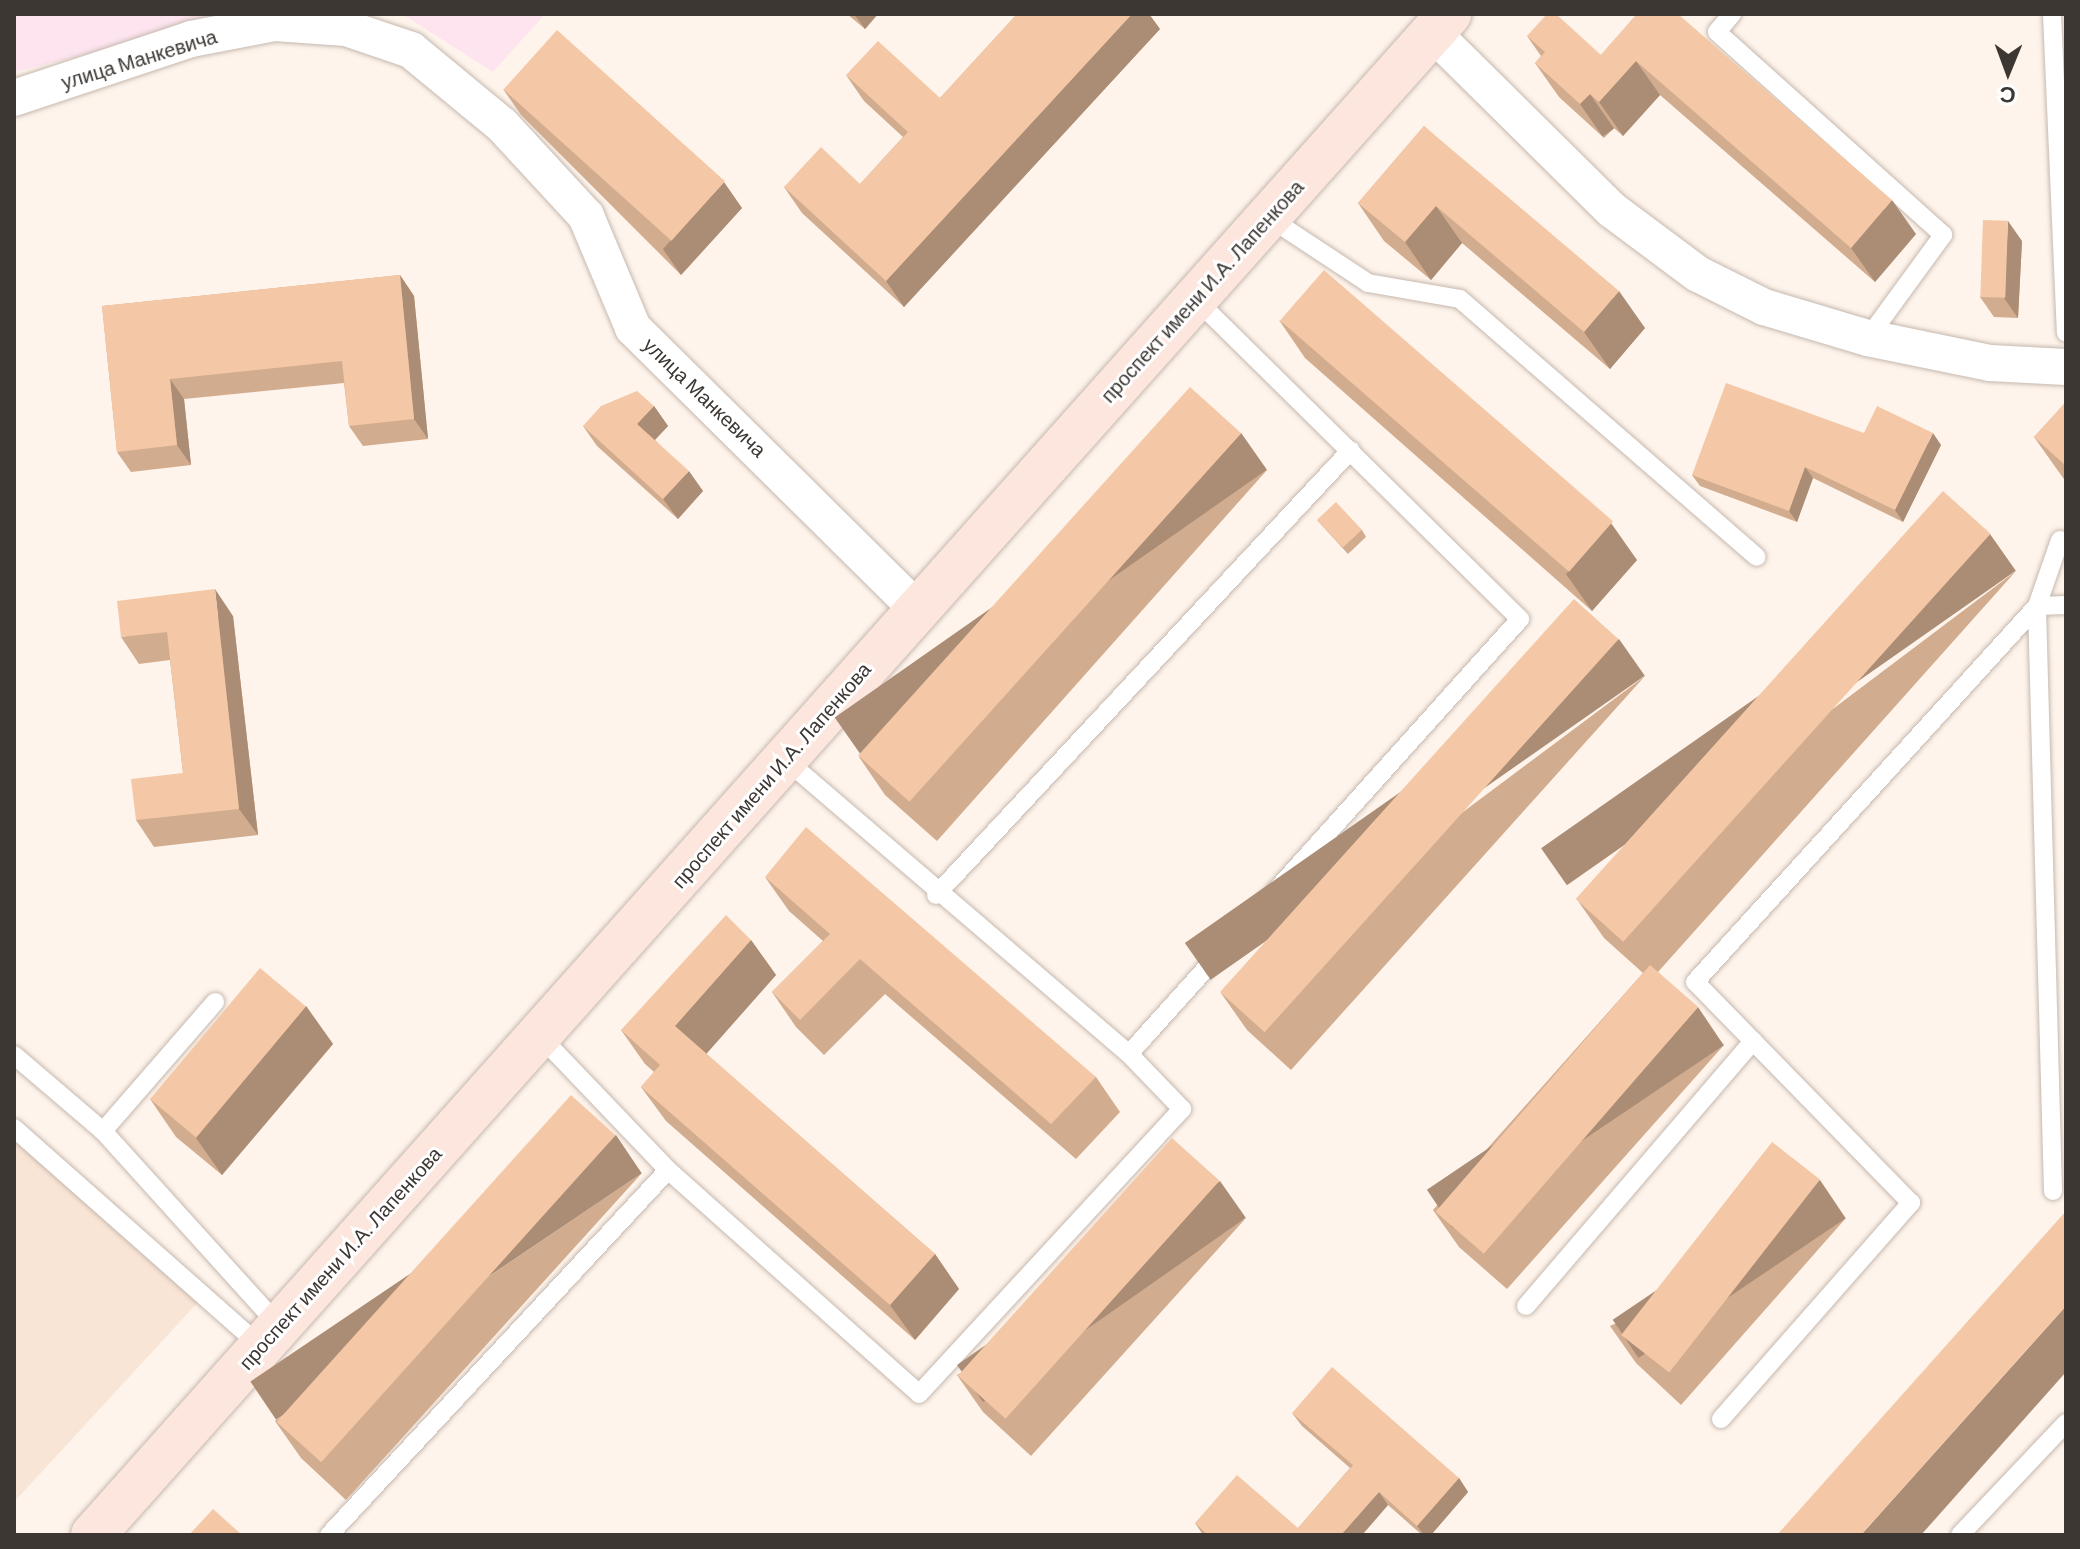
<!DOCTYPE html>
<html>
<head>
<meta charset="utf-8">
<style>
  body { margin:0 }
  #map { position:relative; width:2080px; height:1549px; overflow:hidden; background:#fef4eb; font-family:Barlow,sans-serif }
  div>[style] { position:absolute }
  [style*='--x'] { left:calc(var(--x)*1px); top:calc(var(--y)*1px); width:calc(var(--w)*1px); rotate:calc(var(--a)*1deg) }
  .industrial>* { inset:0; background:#fde4ee }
  .built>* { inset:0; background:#f9e5d6 }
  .roads { filter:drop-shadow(0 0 2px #c5b8af) drop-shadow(0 0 2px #c5b8af) }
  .lane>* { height:18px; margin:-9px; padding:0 9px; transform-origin:9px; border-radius:9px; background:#fff }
  .street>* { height:36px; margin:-18px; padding:0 18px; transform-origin:18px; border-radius:18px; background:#fff }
  .secondary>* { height:44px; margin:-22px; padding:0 22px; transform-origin:22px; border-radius:22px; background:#fce6dd }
  .wall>* { inset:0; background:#d2ac8f }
  .shaded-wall>* { inset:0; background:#ab8c74; transform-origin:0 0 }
  .building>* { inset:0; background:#f4c8a6; transform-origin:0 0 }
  span { translate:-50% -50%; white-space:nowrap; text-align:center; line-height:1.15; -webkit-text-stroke:6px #fff; paint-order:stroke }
  .street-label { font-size:20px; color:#3c3733 }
  .frame { position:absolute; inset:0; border:16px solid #3c3733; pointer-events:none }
  .north { position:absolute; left:1968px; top:32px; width:80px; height:80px; -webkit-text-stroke:6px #fff; paint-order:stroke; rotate:181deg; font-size:22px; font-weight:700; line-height:32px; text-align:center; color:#3c3733 }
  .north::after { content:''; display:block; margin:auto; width:28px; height:36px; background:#3c3733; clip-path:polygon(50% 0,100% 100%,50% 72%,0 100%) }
</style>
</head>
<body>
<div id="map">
  <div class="industrial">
    <i style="clip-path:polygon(14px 14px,253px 14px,14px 72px)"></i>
    <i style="clip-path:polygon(402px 14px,545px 14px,493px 72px)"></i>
  </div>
  <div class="built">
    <i style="clip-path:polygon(14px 1120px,200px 1300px,14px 1502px)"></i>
  </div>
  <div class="roads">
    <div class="lane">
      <i style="--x:1732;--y:14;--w:23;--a:130"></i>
      <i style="--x:1717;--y:32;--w:304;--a:41.9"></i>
      <i style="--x:1943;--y:235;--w:127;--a:126.1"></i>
      <i style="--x:2052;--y:14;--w:319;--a:87.5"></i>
      <i style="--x:1268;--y:217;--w:120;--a:33.4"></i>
      <i style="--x:1368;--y:283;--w:93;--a:9.9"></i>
      <i style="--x:1460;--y:299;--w:393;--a:41"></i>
      <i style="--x:936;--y:895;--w:608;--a:-47"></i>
      <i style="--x:540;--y:1036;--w:185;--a:46.3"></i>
      <i style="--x:668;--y:1170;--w:336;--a:41.7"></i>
      <i style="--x:919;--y:1394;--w:388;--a:-47.3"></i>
      <i style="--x:1182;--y:1109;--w:76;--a:-133.9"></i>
      <i style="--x:1129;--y:1054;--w:453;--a:-139.4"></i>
      <i style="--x:1129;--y:1054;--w:585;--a:-48.05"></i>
      <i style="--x:1520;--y:619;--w:454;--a:-135.4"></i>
      <i style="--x:14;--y:1055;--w:117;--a:40.5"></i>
      <i style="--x:103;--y:1131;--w:263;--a:47.9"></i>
      <i style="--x:14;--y:1128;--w:329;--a:41.5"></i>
      <i style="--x:103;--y:1131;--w:171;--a:-49"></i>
      <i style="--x:2053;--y:1191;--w:585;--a:-91.57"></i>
      <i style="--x:2037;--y:606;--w:29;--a:-2"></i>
      <i style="--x:1526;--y:1306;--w:349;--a:-49.4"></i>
      <i style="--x:1721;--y:1419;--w:288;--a:-48.7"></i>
      <i style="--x:1911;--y:1203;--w:309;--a:-134.3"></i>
      <i style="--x:1695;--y:982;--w:508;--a:-47.71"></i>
      <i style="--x:2037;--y:606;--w:70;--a:-70.8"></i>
      <i style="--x:329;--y:1535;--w:498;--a:-47.1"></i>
      <i style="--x:1960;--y:1535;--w:154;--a:-46.6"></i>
    </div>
    <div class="street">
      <i style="--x:1432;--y:32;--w:253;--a:44.7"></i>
      <i style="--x:1612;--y:210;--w:107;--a:36.7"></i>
      <i style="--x:1698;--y:274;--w:74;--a:26.6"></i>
      <i style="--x:1764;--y:307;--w:109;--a:16.6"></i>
      <i style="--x:1868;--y:338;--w:125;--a:11.6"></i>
      <i style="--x:1990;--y:363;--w:76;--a:3"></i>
      <i style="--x:14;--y:98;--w:187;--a:-18.4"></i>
      <i style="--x:191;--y:39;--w:86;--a:-10.8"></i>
      <i style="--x:275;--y:23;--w:71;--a:4"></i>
      <i style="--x:346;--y:28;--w:69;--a:18.7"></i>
      <i style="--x:411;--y:50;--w:118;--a:39.5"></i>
      <i style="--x:502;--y:125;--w:124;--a:47.3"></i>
      <i style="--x:586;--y:216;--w:121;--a:67.2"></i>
      <i style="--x:633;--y:328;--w:398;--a:44.7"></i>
    </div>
    <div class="secondary">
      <i style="--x:93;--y:1535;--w:2038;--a:-48.28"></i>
    </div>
  </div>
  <div class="wall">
    <i style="clip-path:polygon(847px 14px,878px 14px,865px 29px)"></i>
    <i style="clip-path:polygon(1017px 14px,1149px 14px,1160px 29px,904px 307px,802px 213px,784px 187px,860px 184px,903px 137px,864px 101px,846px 75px,940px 98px)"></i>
    <i style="clip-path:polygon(1637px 14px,1916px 234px,1875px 282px,1660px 95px,1623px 136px,1614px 128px,1604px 138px,1559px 97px,1535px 63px,1541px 56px,1527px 36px,1601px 55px)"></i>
    <i style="clip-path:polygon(503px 89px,742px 208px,681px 275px,521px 115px)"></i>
    <i style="clip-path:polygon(1424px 126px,1645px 328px,1610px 369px,1462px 243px,1431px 280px,1384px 241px,1358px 203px)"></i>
    <i style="clip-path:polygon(2022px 241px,2018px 318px,1994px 317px,1980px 297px)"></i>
    <i style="clip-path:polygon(400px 275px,414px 296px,428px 439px,363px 446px,349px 426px,344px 383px,184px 399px,191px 465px,131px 472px,117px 452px,102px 306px)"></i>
    <i style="clip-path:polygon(1279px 320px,1637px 560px,1592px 611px,1305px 358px)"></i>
    <i style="clip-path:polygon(2066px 402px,2066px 482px,2034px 437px)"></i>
    <i style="clip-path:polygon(654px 406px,668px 426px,655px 440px,703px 491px,678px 519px,597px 446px,583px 426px)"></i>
    <i style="clip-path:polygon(1241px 433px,1267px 470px,937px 841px,885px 795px,859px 757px)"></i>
    <i style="clip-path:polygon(1864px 433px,1941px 445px,1903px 522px,1813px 478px,1797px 522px,1700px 486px,1692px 475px)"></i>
    <i style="clip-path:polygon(1317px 520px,1362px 530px,1366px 537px,1348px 554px)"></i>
    <i style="clip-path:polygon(2016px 571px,1658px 972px,1724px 1045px,1507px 1289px,1459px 1247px,1433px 1210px,1643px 973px,1604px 938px,1578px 901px)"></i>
    <i style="clip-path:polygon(233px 616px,258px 835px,154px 847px,136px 820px,183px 773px,170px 660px,139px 664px,121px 637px)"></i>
    <i style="clip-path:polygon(1645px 676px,1291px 1070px,1247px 1030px,1221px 993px)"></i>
    <i style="clip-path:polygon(765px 877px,1096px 1077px,1120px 1112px,1076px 1159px,885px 994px,824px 1055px,796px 1027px,772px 992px,823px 941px,789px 911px)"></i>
    <i style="clip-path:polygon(751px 940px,776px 975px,706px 1054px,935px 1254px,959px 1289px,915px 1340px,666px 1121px,641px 1087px,654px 1072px,645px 1064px,621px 1030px)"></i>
    <i style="clip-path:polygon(306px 1006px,333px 1044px,222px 1175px,176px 1137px,150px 1099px)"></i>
    <i style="clip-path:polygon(642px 1173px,346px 1500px,301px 1458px,275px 1421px)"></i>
    <i style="clip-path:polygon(1246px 1218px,1031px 1456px,983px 1412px,957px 1375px)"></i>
    <i style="clip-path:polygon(1846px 1218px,1681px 1405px,1636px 1363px,1610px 1326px)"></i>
    <i style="clip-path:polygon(1292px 1413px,1459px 1478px,1468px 1492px,1431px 1535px,1422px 1535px,1388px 1505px,1362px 1535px,1203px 1535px,1195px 1523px,1298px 1528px,1350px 1468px,1302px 1426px)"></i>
  </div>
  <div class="shaded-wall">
    <i style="clip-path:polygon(854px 14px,878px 14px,865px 29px)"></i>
    <i style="clip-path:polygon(1132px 14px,1149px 14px,1160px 29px,904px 307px,886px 281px)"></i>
    <i style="clip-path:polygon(1636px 61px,1660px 95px,1623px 136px,1599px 102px)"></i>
    <i style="left:1590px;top:94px;width:42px;height:14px;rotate:55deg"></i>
    <i style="clip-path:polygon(724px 182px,742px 208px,681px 275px,663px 249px)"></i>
    <i style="clip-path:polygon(1892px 200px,1916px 234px,1875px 282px,1851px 248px)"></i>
    <i style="clip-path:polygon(1436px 206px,1462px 243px,1431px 280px,1405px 242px)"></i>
    <i style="clip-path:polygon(2008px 221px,2022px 241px,2018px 318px,2004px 298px)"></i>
    <i style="clip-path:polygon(400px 275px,414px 296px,428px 439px,414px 419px)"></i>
    <i style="clip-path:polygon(1619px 291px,1645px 328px,1610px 369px,1584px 332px)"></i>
    <i style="clip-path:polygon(170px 379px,184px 399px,191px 465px,177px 445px)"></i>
    <i style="clip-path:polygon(654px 406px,668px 426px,651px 444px,637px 424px)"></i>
    <i style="left:1241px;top:433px;width:45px;height:496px;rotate:55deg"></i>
    <i style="clip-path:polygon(1933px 433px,1941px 445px,1903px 522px,1895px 510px)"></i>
    <i style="clip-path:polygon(1805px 467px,1813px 478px,1797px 522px,1789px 511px)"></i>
    <i style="clip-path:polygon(689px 471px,703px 491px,678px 519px,663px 499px)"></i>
    <i style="clip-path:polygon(1611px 523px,1637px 560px,1592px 611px,1566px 574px)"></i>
    <i style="left:1990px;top:534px;width:45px;height:548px;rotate:55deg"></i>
    <i style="clip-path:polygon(215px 589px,233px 616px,258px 835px,239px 809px)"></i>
    <i style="left:1619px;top:639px;width:45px;height:530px;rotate:55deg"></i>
    <i style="clip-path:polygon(751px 940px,776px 975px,700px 1061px,675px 1026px)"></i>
    <i style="clip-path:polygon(306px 1006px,333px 1044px,222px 1175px,196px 1138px)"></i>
    <i style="left:1698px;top:1007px;width:46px;height:327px;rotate:56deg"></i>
    <i style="left:616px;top:1135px;width:46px;height:441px;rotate:56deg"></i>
    <i style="left:1820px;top:1180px;width:46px;height:250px;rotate:56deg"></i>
    <i style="left:1220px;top:1181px;width:45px;height:321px;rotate:55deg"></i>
    <i style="clip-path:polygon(935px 1254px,959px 1289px,915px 1340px,890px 1305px)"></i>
    <i style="clip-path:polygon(2066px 1306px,2066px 1372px,1921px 1535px,1861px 1535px)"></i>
    <i style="clip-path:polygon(1459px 1478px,1468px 1492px,1431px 1535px,1424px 1535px,1417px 1526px)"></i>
    <i style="clip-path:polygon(1379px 1492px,1388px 1505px,1362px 1535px,1341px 1535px)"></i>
  </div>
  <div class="building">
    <i style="clip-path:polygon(1017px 14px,1132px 14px,886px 281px,784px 187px,821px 147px,860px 184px,908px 132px,846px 75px,878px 41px,940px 98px)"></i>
    <i style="clip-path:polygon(1547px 14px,1556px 14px,1601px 55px,1637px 14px,1678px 14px,1892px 200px,1851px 248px,1636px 61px,1599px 102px,1590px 94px,1580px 104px,1535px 63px,1545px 52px,1527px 36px)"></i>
    <i style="left:557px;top:30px;width:226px;height:80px;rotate:42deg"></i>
    <i style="clip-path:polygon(1424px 126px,1619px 291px,1584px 332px,1436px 206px,1405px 242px,1358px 203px)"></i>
    <i style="left:1983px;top:220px;width:25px;height:77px;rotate:2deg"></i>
    <i style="left:1324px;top:270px;width:383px;height:67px;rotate:41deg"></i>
    <i style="clip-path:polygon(400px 275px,414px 419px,349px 426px,342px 361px,170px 379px,177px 445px,117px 452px,102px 306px)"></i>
    <i style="clip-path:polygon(1726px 383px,1864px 433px,1877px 406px,1933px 433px,1895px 510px,1805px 467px,1789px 511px,1692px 475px)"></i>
    <i style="left:1190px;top:387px;width:69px;height:496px;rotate:42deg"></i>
    <i style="clip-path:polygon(637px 391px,654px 406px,637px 424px,689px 471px,663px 499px,583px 426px,601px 406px)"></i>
    <i style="clip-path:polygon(2066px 402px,2066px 466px,2034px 437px)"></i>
    <i style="left:1943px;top:491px;width:64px;height:549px;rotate:42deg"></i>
    <i style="left:1336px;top:502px;width:38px;height:26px;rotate:47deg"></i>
    <i style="clip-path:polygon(215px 589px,239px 809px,136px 820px,131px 779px,183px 773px,167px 632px,121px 637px,117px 601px)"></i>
    <i style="left:1574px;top:599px;width:60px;height:529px;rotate:42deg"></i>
    <i style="clip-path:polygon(806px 827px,1096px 1077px,1051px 1124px,860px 959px,800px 1020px,772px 992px,830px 934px,765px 877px)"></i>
    <i style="clip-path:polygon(726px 915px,751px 940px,675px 1026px,935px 1254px,890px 1305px,641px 1087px,660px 1065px,621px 1030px)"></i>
    <i style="left:1650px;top:965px;width:64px;height:327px;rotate:41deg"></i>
    <i style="left:260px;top:968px;width:60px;height:171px;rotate:40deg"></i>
    <i style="left:571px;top:1095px;width:60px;height:440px;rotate:42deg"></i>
    <i style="left:1172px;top:1138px;width:64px;height:320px;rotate:42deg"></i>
    <i style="left:1772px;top:1142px;width:61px;height:245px;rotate:38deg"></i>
    <i style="clip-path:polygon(2066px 1211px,2066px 1306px,1861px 1535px,1777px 1535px)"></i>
    <i style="clip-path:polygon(1332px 1367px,1459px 1478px,1417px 1526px,1379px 1492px,1341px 1535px,1208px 1535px,1195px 1523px,1237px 1475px,1298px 1528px,1353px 1465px,1292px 1413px)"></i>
    <i style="clip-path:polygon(213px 1509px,242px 1535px,189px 1535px)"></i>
  </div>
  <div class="street-label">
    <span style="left:139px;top:59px;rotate:-17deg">улица Манкевича</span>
    <span style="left:1202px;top:291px;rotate:-48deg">проспект имени И.А. Лапенкова</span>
    <span style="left:705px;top:397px;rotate:44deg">улица Манкевича</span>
    <span style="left:771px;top:775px;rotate:-49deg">проспект имени И.А. Лапенкова</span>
    <span style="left:340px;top:1258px;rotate:-48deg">проспект имени И.А. Лапенкова</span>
  </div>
  <div class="frame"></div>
  <div class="north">С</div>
</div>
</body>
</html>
